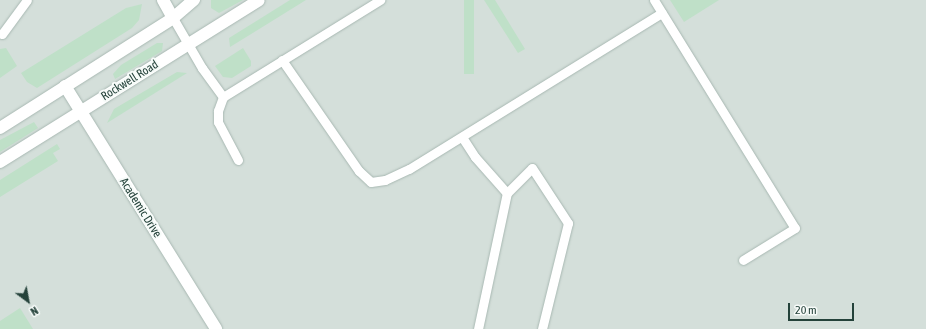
<!DOCTYPE html>
<html>
<head>
<meta charset="utf-8">
<style>
  body { margin:0 }
  #map { position:relative; width:926px; height:329px; overflow:hidden; background:#e6efeb; font-family:"Asap Condensed",sans-serif }
  div>[style] { position:absolute }
  [style*='--x'] { left:calc(var(--x)*1px); top:calc(var(--y)*1px); width:calc(var(--w)*1px); rotate:calc(var(--a)*1deg) }
  .built>* { inset:0; background:#d4dfda; transform-origin:0 0 }
  .green>* { inset:0; background:#bfe0c8; transform-origin:0 0 }
  .roads { filter:drop-shadow(0 0 1px #a8b8b2) drop-shadow(0 0 1px #a8b8b2) }
  .lane>* { height:9px; margin:-4.5px; padding:0 4.5px; transform-origin:4.5px; border-radius:4.5px; background:#fff }
  .street>* { height:12px; margin:-6px; padding:0 6px; transform-origin:6px; border-radius:6px; background:#fff }
  .secondary>* { height:12px; margin:-6px; padding:0 6px; transform-origin:6px; border-radius:6px; background:#fff }
  span { translate:-50% -50%; white-space:nowrap; text-align:center; line-height:1.15; -webkit-text-stroke:4px #f7fbf9; paint-order:stroke }
  .street-label { font-size:12px; color:#24423a }
  .north { position:absolute; left:8px; top:281px; width:40px; height:40px; -webkit-text-stroke:3px #f7fbf9; paint-order:stroke; rotate:148deg; font-size:11px; font-weight:700; line-height:16px; text-align:center; color:#24423a }
  .north::after { content:''; display:block; margin:auto; width:14px; height:18px; background:#24423a; clip-path:polygon(50% 0,100% 100%,50% 72%,0 100%) }
  .scale { position:absolute; left:788px; top:303px; width:66px; height:18px; box-sizing:border-box; border:2px solid #24423a; border-top:0; padding-left:5px; font-size:12px; line-height:14px; white-space:nowrap; color:#24423a; -webkit-text-stroke:3px #f7fbf9; paint-order:stroke }
</style>
</head>
<body>
<div id="map">
  <div class="built">
    <i style="left:0;top:0;width:926px;height:329px"></i>
  </div>
  <div class="green">
    <i style="clip-path:polygon(211px 0,243px 0,219px 13px,211px 8px)"></i>
    <i style="clip-path:polygon(290px 0,306px 0,230px 47px,229px 38px)"></i>
    <i style="left:464px;top:0;width:10px;height:74px"></i>
    <i style="clip-path:polygon(484px 0,495px 0,525px 49px,518px 53px)"></i>
    <i style="clip-path:polygon(670px 0,719px 0,684px 22px)"></i>
    <i style="clip-path:polygon(142px 4px,139px 20px,132px 28px,37px 88px,27px 82px,21px 73px,126px 8px)"></i>
    <i style="clip-path:polygon(157px 43px,163px 43px,162px 51px,115px 79px,113px 74px,121px 65px)"></i>
    <i style="clip-path:polygon(6px 48px,17px 66px,0 78px,0 49px)"></i>
    <i style="clip-path:polygon(243px 48px,251px 61px,251px 66px,232px 78px,223px 77px,215px 66px)"></i>
    <i style="clip-path:polygon(177px 72px,187px 73px,107px 123px,114px 109px)"></i>
    <i style="clip-path:polygon(34px 122px,38px 128px,0 152px,0 140px)"></i>
    <i style="clip-path:polygon(57px 144px,60px 149px,53px 153px,58px 161px,0 197px,0 180px)"></i>
    <i style="clip-path:polygon(20px 308px,33px 329px,0 329px,0 321px)"></i>
  </div>
  <div class="roads">
    <div class="lane">
      <i style="--x:654;--y:0;--w:268;--a:58.3"></i>
      <i style="--x:795;--y:228;--w:61;--a:148.4"></i>
      <i style="--x:173;--y:18;--w:58;--a:59.9"></i>
      <i style="--x:202;--y:68;--w:36;--a:54"></i>
      <i style="--x:223;--y:97;--w:185;--a:-31.7"></i>
      <i style="--x:2;--y:34;--w:42;--a:-53.7"></i>
      <i style="--x:282;--y:60;--w:135;--a:55.3"></i>
      <i style="--x:359;--y:171;--w:16;--a:43"></i>
      <i style="--x:371;--y:182;--w:14;--a:-8"></i>
      <i style="--x:385;--y:180;--w:26;--a:-25"></i>
      <i style="--x:409;--y:169;--w:297;--a:-31.7"></i>
      <i style="--x:223;--y:97;--w:15;--a:110"></i>
      <i style="--x:218;--y:111;--w:11;--a:90"></i>
      <i style="--x:218;--y:122;--w:43;--a:62.2"></i>
      <i style="--x:462;--y:137;--w:24;--a:57"></i>
      <i style="--x:475;--y:157;--w:48;--a:48.4"></i>
      <i style="--x:478;--y:329;--w:139;--a:-78"></i>
      <i style="--x:507;--y:193;--w:35;--a:-45"></i>
      <i style="--x:532;--y:168;--w:66;--a:56.8"></i>
      <i style="--x:568;--y:223;--w:109;--a:103.8"></i>
    </div>
    <div class="street">
      <i style="--x:163;--y:0;--w:21;--a:61"></i>
      <i style="--x:65;--y:86;--w:286;--a:58.1"></i>
    </div>
    <div class="secondary">
      <i style="--x:0;--y:128;--w:205;--a:-32.4"></i>
      <i style="--x:173;--y:18;--w:28;--a:-41"></i>
      <i style="--x:0;--y:162;--w:305;--a:-32"></i>
    </div>
  </div>
  <div class="street-label">
    <span style="left:130px;top:81px;rotate:-32deg">Rockwell Road</span>
    <span style="left:140px;top:208px;rotate:58deg">Academic Drive</span>
  </div>
  <div class="north">N</div>
  <div class="scale">20 m</div>
</div>
</body>
</html>
